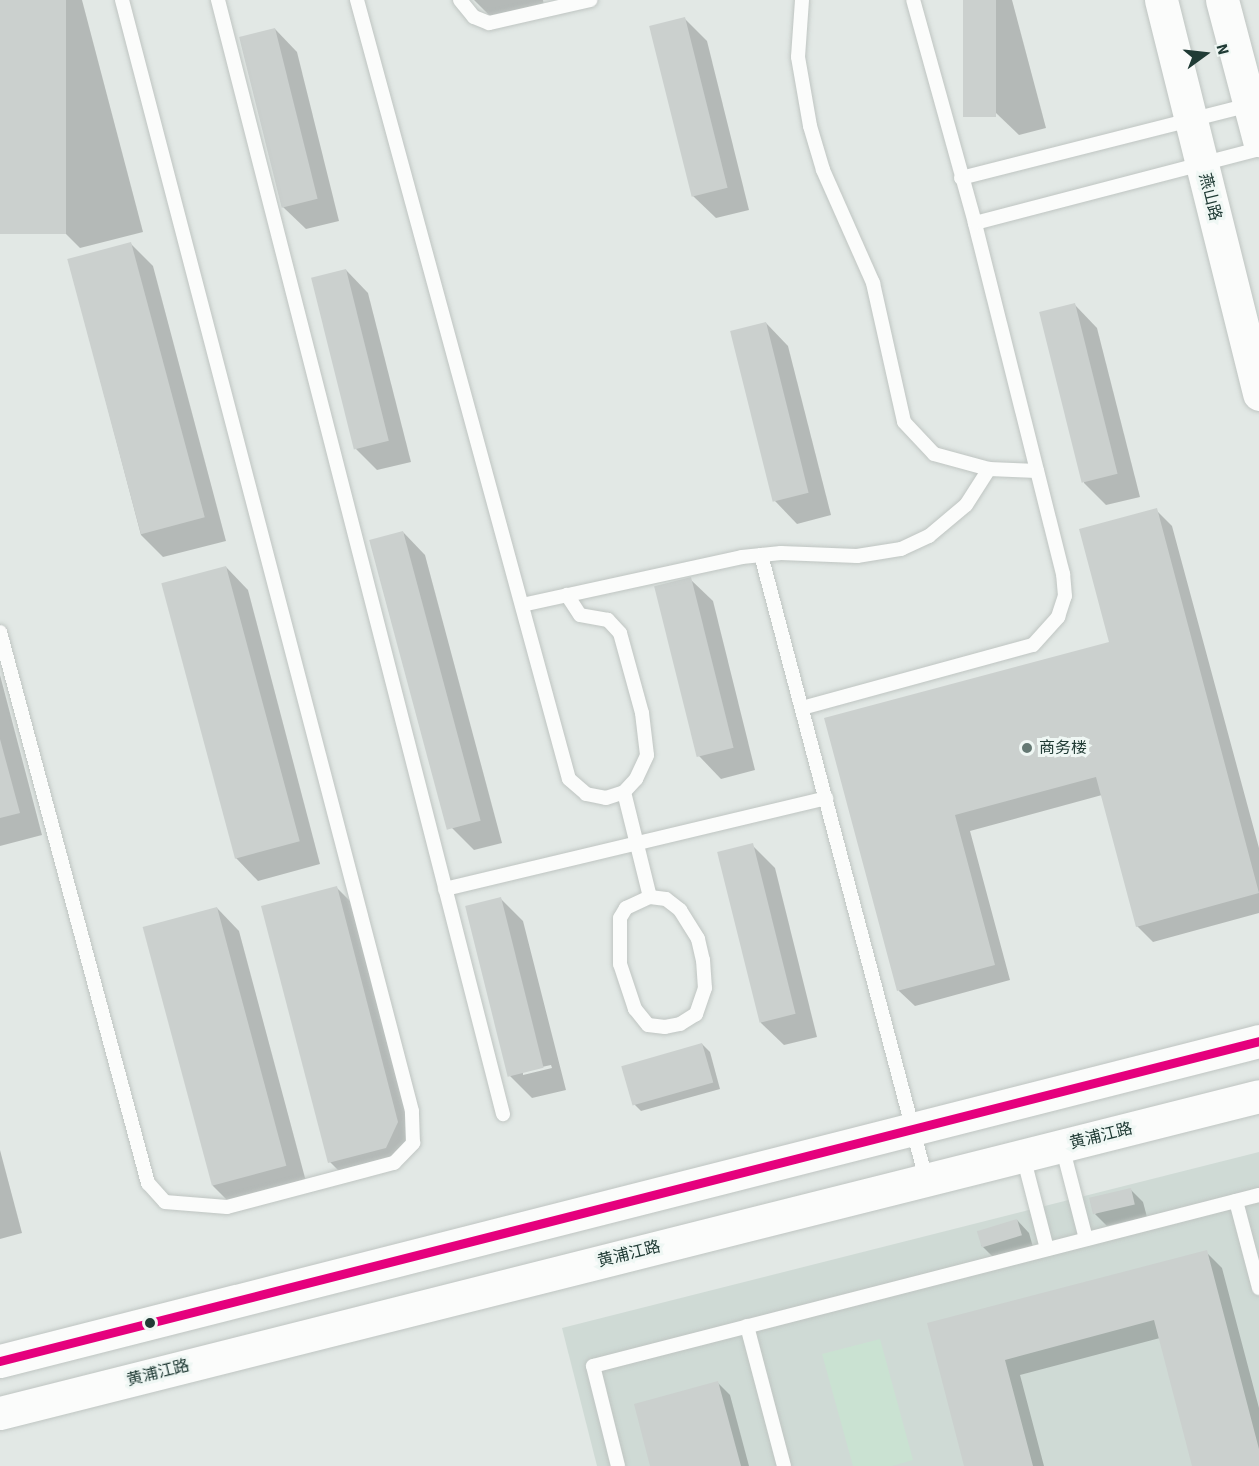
<!DOCTYPE html>
<html>
<head>
<meta charset="utf-8">
<style>
  body { margin:0 }
  #map { position:relative; width:1259px; height:1466px; overflow:hidden; background:#e2e8e5; font-family:"Source Sans 3","Noto Sans SC",sans-serif }
  div>[style] { position:absolute }
  [style*='--x'] { left:calc(var(--x)*1px); top:calc(var(--y)*1px); width:calc(var(--w)*1px); rotate:calc(var(--a)*1deg) }
  .built>* { inset:0; background:#cfdad5 }
  .green>* { inset:0; background:#cae2d2 }
  .shadow>* { inset:0; background:#0003 }
  .building>* { inset:0; background:#cbd0ce; transform-origin:0 0 }
  .roads { filter:drop-shadow(0 0 2px #bfc5c2) drop-shadow(0 0 2px #bfc5c2) }
  .service>* { height:14px; margin:-7px; padding:0 7px; transform-origin:7px; border-radius:7px; background:#fbfcfb }
  .tertiary>* { height:33px; margin:-16.5px; padding:0 16.5px; transform-origin:16.5px; border-radius:16.5px; background:#fbfcfb }
  .bus-1>* { height:9px; margin:-4.5px; padding:0 4.5px; transform-origin:4.5px; border-radius:4.5px; background:#e5007d }
  .dots>* { width:16px; height:16px; translate:-50% -50%; box-sizing:border-box; border:3px solid #eff7f4; border-radius:50% }
  span { translate:-50% -50%; white-space:nowrap; text-align:center; line-height:1.15; -webkit-text-stroke:6px #eff7f4; paint-order:stroke }
  .street-label { font-size:16px; color:#203b35 }
  .poi-label { font-size:16px; color:#203b35 }
  .left { translate:0 -50%; text-align:left }
  .north { position:absolute; left:1175px; top:24px; width:60px; height:60px; -webkit-text-stroke:4px #eff7f4; paint-order:stroke; rotate:75deg; font-size:16px; font-weight:700; line-height:24px; text-align:center; color:#203b35 }
  .north::after { content:''; display:block; margin:auto; width:21px; height:27px; background:#203b35; clip-path:polygon(50% 0,100% 100%,50% 72%,0 100%) }
</style>
</head>
<body>
<div id="map">
  <div class="built">
    <i style="clip-path:polygon(1259px 1152px,1259px 1466px,597px 1466px,562px 1328px)"></i>
  </div>
  <div class="green">
    <i style="clip-path:polygon(880px 1339px,913px 1460px,892px 1466px,853px 1466px,822px 1354px)"></i>
  </div>
  <div class="shadow">
    <i style="clip-path:polygon(0 0,82px 0,143px 232px,80px 248px,58px 226px)"></i>
    <i style="clip-path:polygon(474px 0,543px 0,544px 6px,494px 20px)"></i>
    <i style="clip-path:polygon(964px 0,1012px 0,1046px 128px,1019px 135px,996px 113px)"></i>
    <i style="clip-path:polygon(684px 18px,707px 41px,749px 210px,716px 218px,693px 196px)"></i>
    <i style="clip-path:polygon(275px 29px,297px 52px,339px 221px,306px 229px,283px 207px,241px 38px)"></i>
    <i style="clip-path:polygon(131px 244px,153px 266px,226px 541px,163px 557px,141px 535px,69px 260px)"></i>
    <i style="clip-path:polygon(346px 270px,368px 293px,411px 462px,377px 470px,355px 448px)"></i>
    <i style="clip-path:polygon(1075px 305px,1097px 328px,1140px 497px,1106px 505px,1084px 483px)"></i>
    <i style="clip-path:polygon(766px 323px,788px 346px,831px 515px,797px 524px,775px 501px)"></i>
    <i style="clip-path:polygon(1156px 510px,1172px 526px,1259px 848px,1259px 913px,1153px 942px,1137px 926px,1102px 795px,970px 831px,1010px 980px,915px 1006px,899px 991px,826px 719px,1111px 643px)"></i>
    <i style="clip-path:polygon(403px 532px,425px 555px,502px 843px,474px 850px,452px 828px)"></i>
    <i style="clip-path:polygon(226px 567px,248px 590px,320px 864px,258px 881px,236px 858px)"></i>
    <i style="clip-path:polygon(690px 579px,713px 601px,755px 770px,721px 779px,699px 756px)"></i>
    <i style="clip-path:polygon(0 675px,42px 835px,0 846px)"></i>
    <i style="clip-path:polygon(752px 845px,775px 868px,817px 1037px,784px 1045px,761px 1023px)"></i>
    <i style="clip-path:polygon(336px 887px,352px 903px,414px 1139px,402px 1163px,346px 1178px,330px 1162px)"></i>
    <i style="clip-path:polygon(evenodd,501px 899px,523px 921px,566px 1090px,532px 1098px,510px 1076px,501px 899px,551px 1065px,552px 1068px,523px 1075px,523px 1071px,551px 1065px)"></i>
    <i style="clip-path:polygon(217px 908px,239px 931px,308px 1189px,235px 1208px,213px 1186px)"></i>
    <i style="clip-path:polygon(702px 1044px,710px 1052px,720px 1089px,641px 1111px,633px 1103px)"></i>
    <i style="clip-path:polygon(0 1150px,22px 1233px,0 1239px)"></i>
    <i style="clip-path:polygon(1131px 1190px,1143px 1202px,1147px 1217px,1107px 1226px,1095px 1214px)"></i>
    <i style="clip-path:polygon(1017px 1220px,1029px 1233px,1033px 1247px,993px 1257px,981px 1245px)"></i>
    <i style="clip-path:polygon(1206px 1252px,1222px 1268px,1259px 1408px,1259px 1466px,1193px 1466px,1160px 1338px,1020px 1375px,1044px 1466px,966px 1466px,928px 1324px)"></i>
    <i style="clip-path:polygon(718px 1383px,730px 1395px,749px 1466px,652px 1466px)"></i>
  </div>
  <div class="building">
    <i style="left:0;top:0;width:66px;height:234px"></i>
    <i style="left:963px;top:0;width:33px;height:117px"></i>
    <i style="left:685px;top:17px;width:176px;height:37px;rotate:76deg"></i>
    <i style="left:275px;top:28px;width:176px;height:37px;rotate:76deg"></i>
    <i style="left:131px;top:242px;width:285px;height:66px;rotate:75deg"></i>
    <i style="left:346px;top:269px;width:177px;height:36px;rotate:76deg"></i>
    <i style="left:1075px;top:303px;width:176px;height:37px;rotate:76deg"></i>
    <i style="left:766px;top:322px;width:176px;height:37px;rotate:76deg"></i>
    <i style="clip-path:polygon(1157px 508px,1259px 893px,1136px 927px,1096px 777px,955px 815px,995px 965px,897px 991px,824px 718px,1109px 642px,1079px 529px)"></i>
    <i style="left:403px;top:531px;width:300px;height:35px;rotate:75deg"></i>
    <i style="left:226px;top:566px;width:285px;height:67px;rotate:75deg"></i>
    <i style="left:691px;top:577px;width:176px;height:38px;rotate:76deg"></i>
    <i style="clip-path:polygon(0 739px,20px 813px,0 818px)"></i>
    <i style="left:753px;top:843px;width:176px;height:37px;rotate:76deg"></i>
    <i style="clip-path:polygon(337px 886px,398px 1122px,386px 1148px,328px 1163px,261px 906px)"></i>
    <i style="left:501px;top:897px;width:176px;height:37px;rotate:76deg"></i>
    <i style="left:217px;top:907px;width:268px;height:77px;rotate:75deg"></i>
    <i style="left:702px;top:1043px;width:41px;height:84px;rotate:74deg"></i>
    <i style="left:1131px;top:1188px;width:17px;height:43px;rotate:77deg"></i>
    <i style="left:1017px;top:1219px;width:17px;height:42px;rotate:73deg"></i>
    <i style="clip-path:polygon(1207px 1250px,1259px 1449px,1259px 1466px,1192px 1466px,1154px 1320px,1005px 1360px,1033px 1466px,964px 1466px,927px 1323px)"></i>
    <i style="clip-path:polygon(718px 1381px,741px 1466px,650px 1466px,634px 1404px)"></i>
  </div>
  <div class="roads">
    <div class="service">
      <i style="--x:218;--y:0;--w:1150;--a:75.65"></i>
      <i style="--x:357;--y:0;--w:807;--a:74.78"></i>
      <i style="--x:569;--y:779;--w:23;--a:41"></i>
      <i style="--x:586;--y:794;--w:20;--a:11"></i>
      <i style="--x:606;--y:798;--w:19;--a:-18"></i>
      <i style="--x:624;--y:792;--w:18;--a:-47"></i>
      <i style="--x:636;--y:779;--w:26;--a:-65"></i>
      <i style="--x:647;--y:755;--w:42;--a:-96.8"></i>
      <i style="--x:642;--y:713;--w:83;--a:-105.4"></i>
      <i style="--x:620;--y:633;--w:18;--a:-133"></i>
      <i style="--x:608;--y:620;--w:28;--a:-170"></i>
      <i style="--x:580;--y:615;--w:24;--a:-123"></i>
      <i style="--x:460;--y:0;--w:22;--a:51"></i>
      <i style="--x:474;--y:17;--w:16;--a:22"></i>
      <i style="--x:489;--y:23;--w:104;--a:-12.8"></i>
      <i style="--x:802;--y:0;--w:57;--a:94"></i>
      <i style="--x:798;--y:57;--w:70;--a:80.1"></i>
      <i style="--x:810;--y:126;--w:46;--a:73.5"></i>
      <i style="--x:823;--y:170;--w:124;--a:66.1"></i>
      <i style="--x:873;--y:283;--w:142;--a:77.4"></i>
      <i style="--x:904;--y:422;--w:44;--a:46.8"></i>
      <i style="--x:934;--y:454;--w:57;--a:15.3"></i>
      <i style="--x:989;--y:469;--w:48;--a:2.4"></i>
      <i style="--x:961;--y:178;--w:298;--a:-14.2"></i>
      <i style="--x:975;--y:223;--w:293;--a:-14.6"></i>
      <i style="--x:761;--y:555;--w:645;--a:75.19"></i>
      <i style="--x:522;--y:605;--w:225;--a:-12.3"></i>
      <i style="--x:742;--y:557;--w:39;--a:-6"></i>
      <i style="--x:781;--y:553;--w:76;--a:2.3"></i>
      <i style="--x:857;--y:556;--w:45;--a:-9"></i>
      <i style="--x:901;--y:549;--w:31;--a:-25"></i>
      <i style="--x:929;--y:536;--w:48;--a:-40"></i>
      <i style="--x:966;--y:505;--w:43;--a:-57.4"></i>
      <i style="--x:0;--y:632;--w:571;--a:74.97"></i>
      <i style="--x:148;--y:1183;--w:25;--a:48"></i>
      <i style="--x:165;--y:1202;--w:62;--a:4.6"></i>
      <i style="--x:227;--y:1207;--w:173;--a:-14.8"></i>
      <i style="--x:394;--y:1163;--w:28;--a:-46"></i>
      <i style="--x:413;--y:1143;--w:32;--a:-92"></i>
      <i style="--x:412;--y:1111;--w:1148;--a:-104.63"></i>
      <i style="--x:802;--y:708;--w:239;--a:-15.3"></i>
      <i style="--x:1033;--y:645;--w:38;--a:-48"></i>
      <i style="--x:1058;--y:617;--w:22;--a:-72"></i>
      <i style="--x:1065;--y:596;--w:22;--a:-95"></i>
      <i style="--x:1063;--y:574;--w:362;--a:-104.1"></i>
      <i style="--x:975;--y:223;--w:231;--a:-105.5"></i>
      <i style="--x:624;--y:792;--w:108;--a:76.1"></i>
      <i style="--x:650;--y:897;--w:16;--a:7"></i>
      <i style="--x:666;--y:899;--w:18;--a:38"></i>
      <i style="--x:680;--y:910;--w:34;--a:58"></i>
      <i style="--x:698;--y:939;--w:22;--a:77"></i>
      <i style="--x:703;--y:960;--w:28;--a:86"></i>
      <i style="--x:705;--y:988;--w:28;--a:109"></i>
      <i style="--x:696;--y:1014;--w:19;--a:148"></i>
      <i style="--x:680;--y:1024;--w:15;--a:169"></i>
      <i style="--x:665;--y:1027;--w:17;--a:-173"></i>
      <i style="--x:648;--y:1025;--w:21;--a:-129"></i>
      <i style="--x:635;--y:1009;--w:47;--a:-108.4"></i>
      <i style="--x:620;--y:964;--w:46;--a:-90"></i>
      <i style="--x:620;--y:918;--w:12;--a:-59"></i>
      <i style="--x:626;--y:908;--w:26;--a:-25"></i>
      <i style="--x:445;--y:889;--w:392;--a:-13.4"></i>
      <i style="--x:1062;--y:1146;--w:96;--a:75.5"></i>
      <i style="--x:1023;--y:1156;--w:96;--a:75.5"></i>
      <i style="--x:1236;--y:1201;--w:90;--a:75.2"></i>
      <i style="--x:747;--y:1326;--w:145;--a:75.2"></i>
      <i style="--x:618;--y:1466;--w:103;--a:-104"></i>
      <i style="--x:593;--y:1366;--w:688;--a:-14.4"></i>
    </div>
    <div class="tertiary">
      <i style="--x:1161;--y:0;--w:406;--a:76"></i>
      <i style="--x:1222;--y:0;--w:145;--a:75.2"></i>
      <i style="--x:0;--y:1361;--w:1299;--a:-14.26"></i>
      <i style="--x:0;--y:1413;--w:1298;--a:-14.13"></i>
    </div>
  </div>
  <div class="bus-1">
    <i style="--x:0;--y:1361;--w:1299;--a:-14.26"></i>
  </div>
  <div class="dots">
    <i style="left:1027px;top:748px;background:#647873"></i>
    <i style="left:150px;top:1323px;background:#203b35"></i>
  </div>
  <div class="street-label">
    <span style="left:1210px;top:197px;rotate:76deg">燕山路</span>
    <span style="left:1101px;top:1136px;rotate:-14deg">黄浦江路</span>
    <span style="left:629px;top:1254px;rotate:-14deg">黄浦江路</span>
    <span style="left:158px;top:1373px;rotate:-14deg">黄浦江路</span>
  </div>
  <div class="poi-label">
    <span class="left" style="left:1039px;top:748px">商务楼</span>
  </div>
  <div class="north">N</div>
</div>
</body>
</html>
